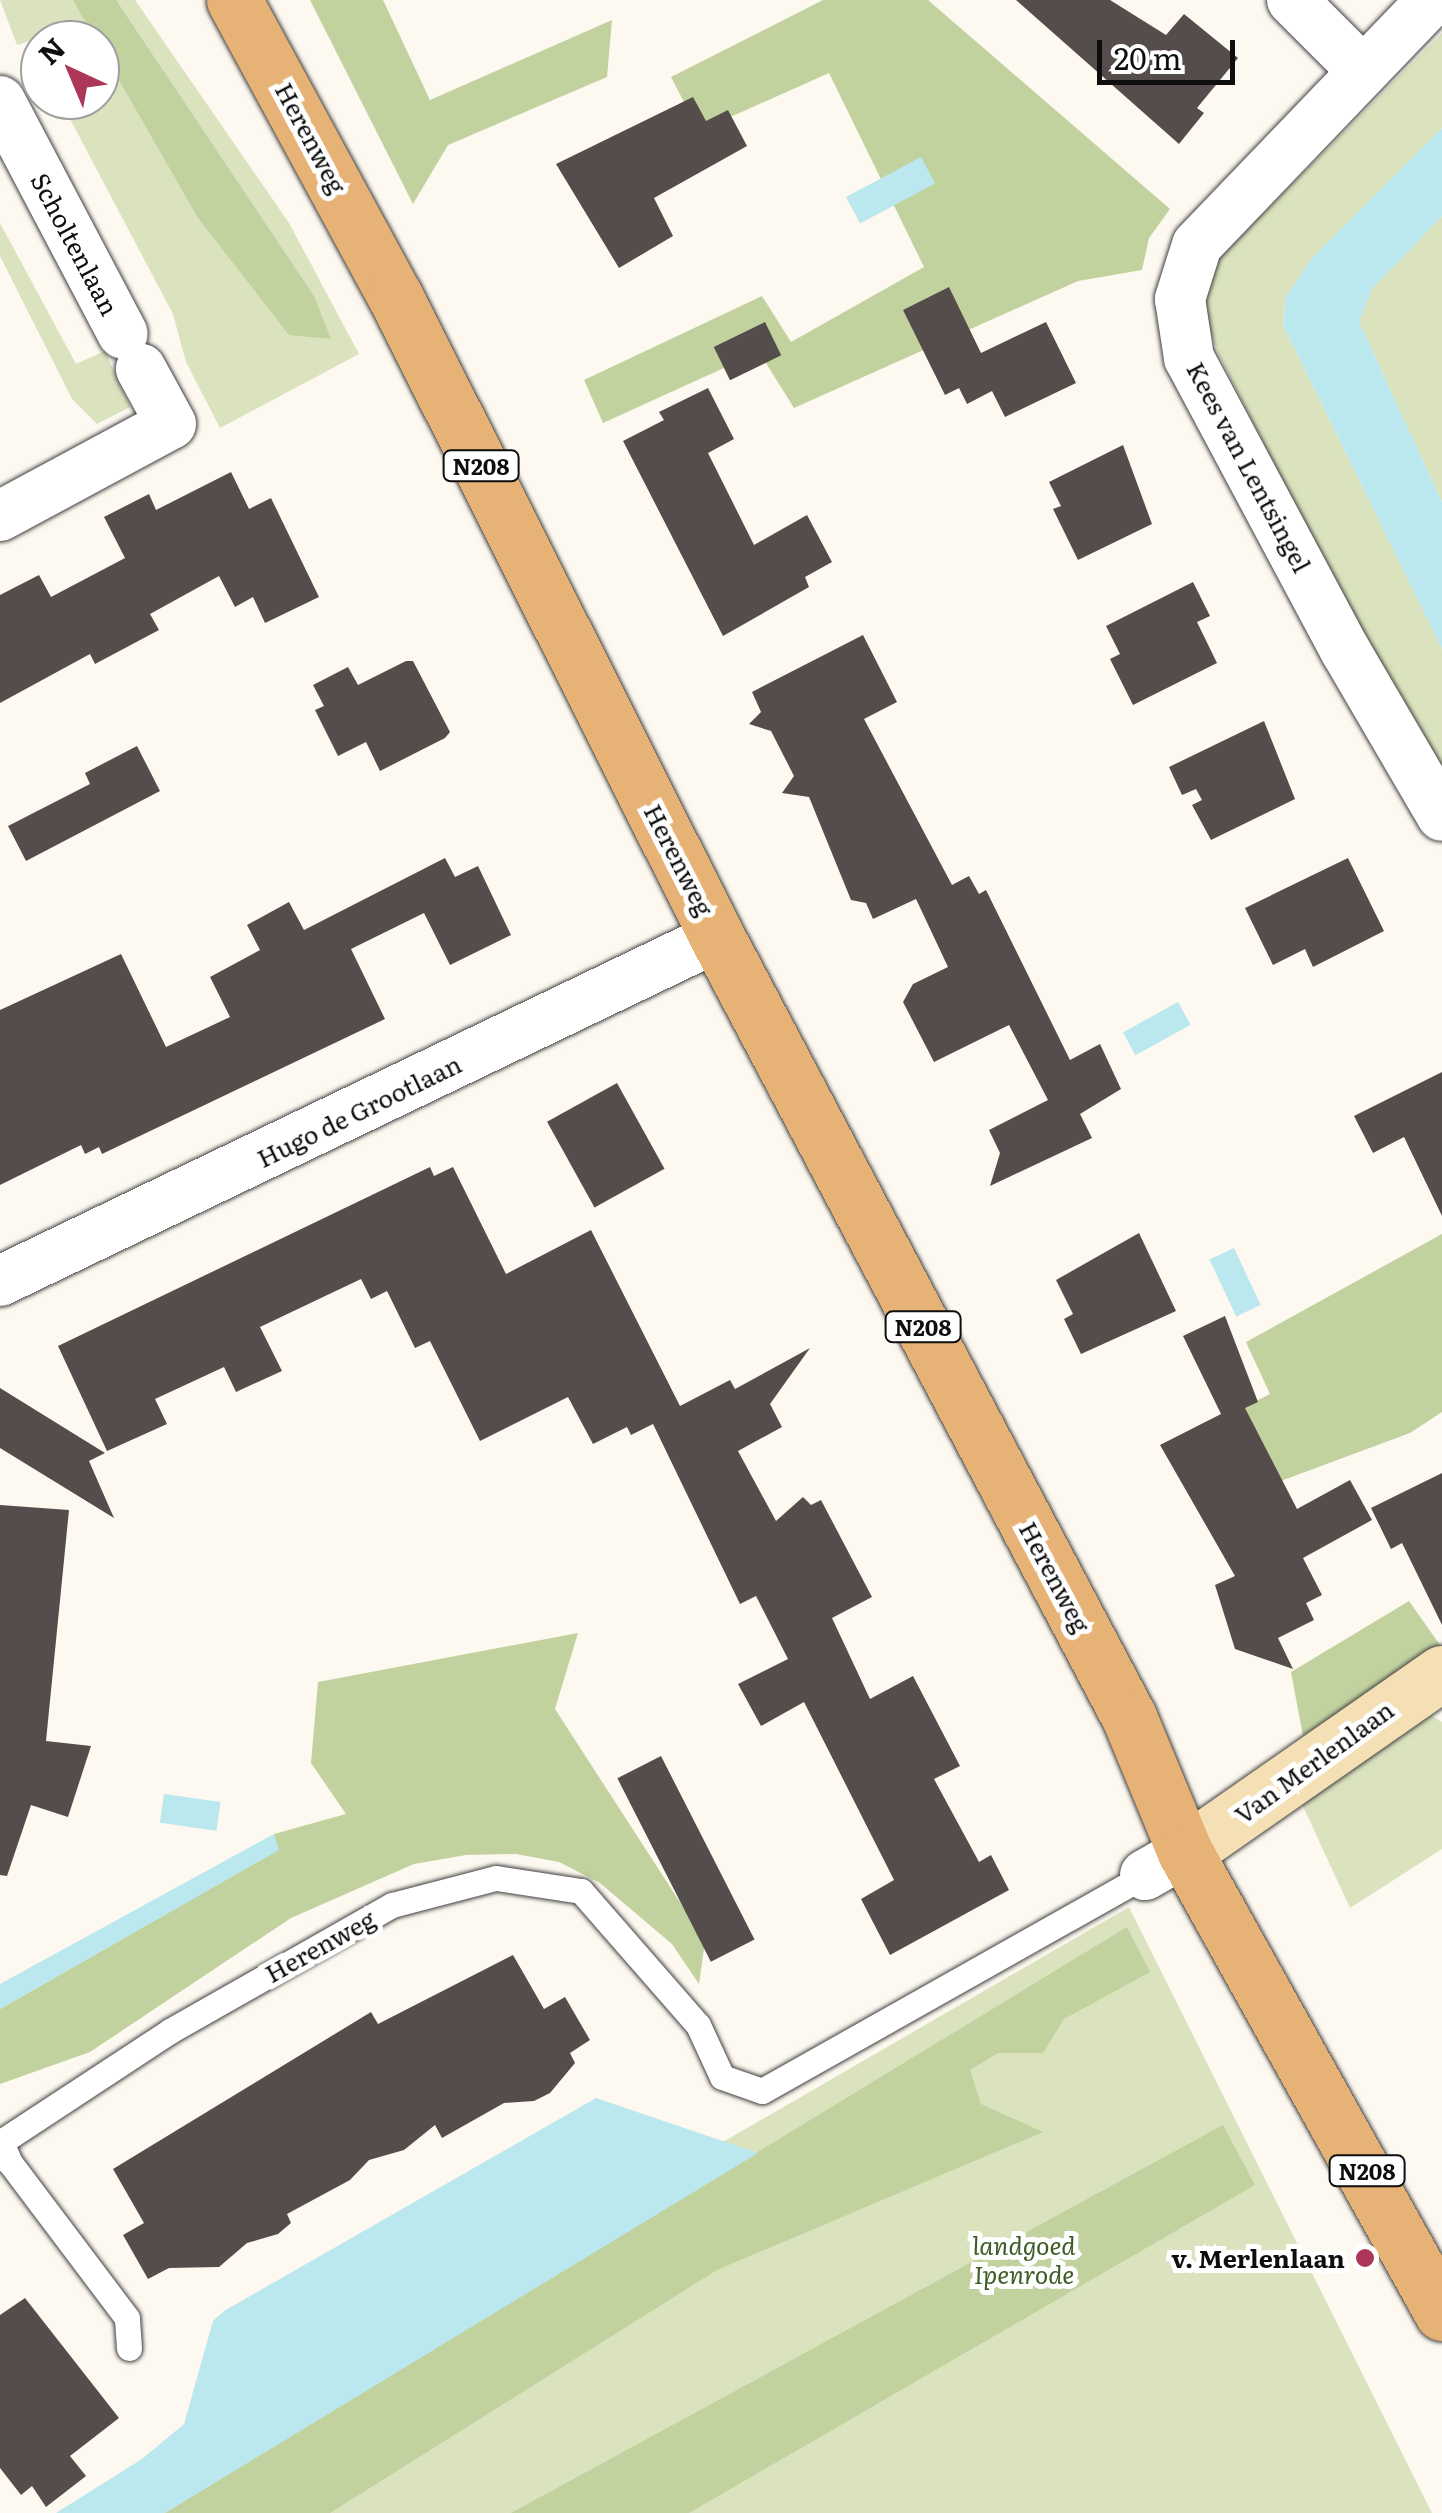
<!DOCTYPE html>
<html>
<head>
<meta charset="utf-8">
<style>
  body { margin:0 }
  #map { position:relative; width:1442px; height:2513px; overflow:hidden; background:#fdf8f0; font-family:Literata,serif }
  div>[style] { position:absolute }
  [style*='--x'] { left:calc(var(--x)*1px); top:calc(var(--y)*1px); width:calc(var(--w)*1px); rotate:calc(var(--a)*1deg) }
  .green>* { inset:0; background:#dae3be }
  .forest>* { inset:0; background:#c2d29f }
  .water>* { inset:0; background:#bbe7ee; transform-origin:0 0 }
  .building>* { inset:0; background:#554d4b; transform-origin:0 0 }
  .roads { filter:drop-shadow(0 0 2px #414141) drop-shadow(0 0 2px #414141) }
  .service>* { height:25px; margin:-12.5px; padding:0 12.5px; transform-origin:12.5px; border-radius:12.5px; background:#fff }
  .minor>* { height:50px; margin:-25px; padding:0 25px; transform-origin:25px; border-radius:25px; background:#fff }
  .secondary>* { height:55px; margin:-27.5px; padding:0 27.5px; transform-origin:27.5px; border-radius:27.5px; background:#f5dfb4 }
  .primary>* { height:55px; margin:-27.5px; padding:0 27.5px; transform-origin:27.5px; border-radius:27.5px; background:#e7b276 }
  .dots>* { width:28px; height:28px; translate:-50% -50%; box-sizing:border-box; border:5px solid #fff; border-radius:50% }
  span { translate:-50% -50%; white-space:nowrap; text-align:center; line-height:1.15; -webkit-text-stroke:10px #fff; paint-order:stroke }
  .shield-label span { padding:2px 8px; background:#fff; border:2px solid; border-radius:8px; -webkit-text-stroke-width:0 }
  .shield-label { font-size:22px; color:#0e0e0e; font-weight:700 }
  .street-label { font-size:25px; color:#0e0e0e }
  .park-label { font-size:25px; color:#3e5d26; font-style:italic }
  .poi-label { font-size:25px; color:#0e0e0e; font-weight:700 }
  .right { translate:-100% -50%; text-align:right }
  .north { position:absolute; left:20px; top:20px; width:100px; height:100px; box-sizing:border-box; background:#fff; border:2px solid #9f9f9f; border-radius:50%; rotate:316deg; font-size:28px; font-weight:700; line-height:40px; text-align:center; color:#0e0e0e }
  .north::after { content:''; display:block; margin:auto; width:35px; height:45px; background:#ac3758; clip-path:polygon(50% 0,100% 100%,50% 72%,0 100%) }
  .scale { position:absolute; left:1097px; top:40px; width:138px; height:45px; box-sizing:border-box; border:5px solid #0e0e0e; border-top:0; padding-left:12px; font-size:30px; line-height:35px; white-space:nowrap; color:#0e0e0e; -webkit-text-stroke:8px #fff; paint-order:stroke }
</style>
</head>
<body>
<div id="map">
  <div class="green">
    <i style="clip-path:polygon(0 0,135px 0,289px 223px,359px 354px,220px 428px,186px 362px,173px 314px,60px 100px,100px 100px,100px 40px,40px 40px,40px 62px,29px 41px,17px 45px)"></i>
    <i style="clip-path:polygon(1442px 33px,1442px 128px,1312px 258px,1286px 297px,1283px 325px,1442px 649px,1442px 770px,1388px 691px,1219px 355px,1203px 310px,1214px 263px)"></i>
    <i style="clip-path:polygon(1442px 216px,1442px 502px,1359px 322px,1372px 289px)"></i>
    <i style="clip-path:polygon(0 223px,76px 364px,105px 351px,130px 407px,97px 424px,72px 399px,0 256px)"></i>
    <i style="clip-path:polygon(1426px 1712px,1442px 1722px,1442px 1849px,1350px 1908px,1296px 1791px)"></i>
    <i style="clip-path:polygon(1129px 1907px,1432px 2513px,82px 2513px)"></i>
  </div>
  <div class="forest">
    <i style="clip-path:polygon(73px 0,116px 0,314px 296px,331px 339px,289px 335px,198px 218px)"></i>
    <i style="clip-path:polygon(310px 0,383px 0,430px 100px,612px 20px,607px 77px,448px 145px,413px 204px)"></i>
    <i style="clip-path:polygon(823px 0,928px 0,1170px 209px,1149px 238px,1142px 270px,1078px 281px,794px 408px,759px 352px,603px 423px,584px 380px,762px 296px,791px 342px,924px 267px,829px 73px,699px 131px,671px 77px)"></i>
    <i style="clip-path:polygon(1442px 1234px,1442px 1412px,1410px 1433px,1267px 1486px,1213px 1423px,1270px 1394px,1246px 1342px)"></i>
    <i style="clip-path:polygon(1409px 1601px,1440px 1645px,1303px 1736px,1291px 1672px)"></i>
    <i style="clip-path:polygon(578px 1633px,555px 1709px,705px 1941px,699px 1984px,672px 1944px,600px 1883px,559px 1862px,516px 1854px,466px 1855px,414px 1864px,291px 1918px,90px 2052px,0 2084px,0 2009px,278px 1850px,274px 1834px,346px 1814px,311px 1763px,318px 1682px)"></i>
    <i style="clip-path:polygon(1127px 1927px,1150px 1972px,1064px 2019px,1043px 2053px,998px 2053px,970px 2070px,981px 2104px,1043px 2132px,717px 2270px,330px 2513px,165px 2513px)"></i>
    <i style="clip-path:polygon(1223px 2125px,1255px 2185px,689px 2513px,511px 2513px)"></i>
  </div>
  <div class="water">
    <i style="clip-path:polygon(1442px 128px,1442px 216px,1372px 289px,1359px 322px,1442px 502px,1442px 649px,1283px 325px,1286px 297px,1312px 258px)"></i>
    <i style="left:921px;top:157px;width:30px;height:85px;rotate:62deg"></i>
    <i style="left:1178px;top:1002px;width:26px;height:63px;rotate:61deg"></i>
    <i style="left:1234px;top:1248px;width:63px;height:27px;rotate:65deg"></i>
    <i style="left:164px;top:1794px;width:57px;height:29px;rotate:8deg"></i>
    <i style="clip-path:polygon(274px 1834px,279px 1850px,0 2009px,0 1984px)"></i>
    <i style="clip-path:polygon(596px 2098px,758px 2153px,165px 2513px,56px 2513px,142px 2459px,184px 2424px,213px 2321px,224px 2311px)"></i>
  </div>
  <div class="building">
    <i style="clip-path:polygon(1016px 0,1110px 0,1166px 35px,1184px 14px,1238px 58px,1197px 108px,1204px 113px,1179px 144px)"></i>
    <i style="clip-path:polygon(693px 97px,706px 121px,728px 110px,747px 146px,654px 198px,673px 236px,619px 268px,556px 164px)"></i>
    <i style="clip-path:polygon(949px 287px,981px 353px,1046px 322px,1076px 383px,1005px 417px,992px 391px,967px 404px,959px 388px,945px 395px,903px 310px)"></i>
    <i style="left:765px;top:322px;width:37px;height:57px;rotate:64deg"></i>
    <i style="clip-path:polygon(708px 388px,734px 439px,708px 453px,754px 545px,807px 515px,832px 562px,805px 577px,809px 587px,723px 636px,623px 441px,664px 420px,659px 412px)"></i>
    <i style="clip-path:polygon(1123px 445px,1152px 524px,1078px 560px,1053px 509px,1061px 506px,1049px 482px)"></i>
    <i style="clip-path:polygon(231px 472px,249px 509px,271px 498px,319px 597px,265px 623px,253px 597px,235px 607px,219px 576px,150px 614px,159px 630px,95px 664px,90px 654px,0 703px,0 595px,39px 575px,51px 597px,125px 558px,104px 517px,149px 494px,156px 510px)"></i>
    <i style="clip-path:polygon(1193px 582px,1210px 616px,1197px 622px,1217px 663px,1133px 705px,1110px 659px,1120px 654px,1106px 626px)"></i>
    <i style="clip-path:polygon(863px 635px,897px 702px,864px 719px,952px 885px,969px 876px,979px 894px,986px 890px,1070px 1060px,1100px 1044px,1121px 1089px,1080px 1114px,1092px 1138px,990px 1186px,1000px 1153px,989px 1130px,1048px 1100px,1009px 1025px,934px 1062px,903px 1002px,913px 984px,948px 967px,916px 899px,873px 919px,866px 903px,851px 900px,809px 797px,782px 793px,794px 776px,771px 731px,749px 724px,761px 712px,752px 692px)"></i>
    <i style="clip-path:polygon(406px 661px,413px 661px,450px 732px,445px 738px,380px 771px,366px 742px,338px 756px,315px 710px,324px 706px,313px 685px,348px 667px,358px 685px)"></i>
    <i style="clip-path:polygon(1264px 721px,1295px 799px,1211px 840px,1192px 805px,1202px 800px,1196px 789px,1182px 795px,1169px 767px)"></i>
    <i style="clip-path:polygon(137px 746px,160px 791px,26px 861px,8px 826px,90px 784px,85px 773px)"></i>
    <i style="clip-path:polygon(445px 858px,455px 877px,478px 866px,511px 935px,450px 965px,424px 913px,351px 949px,385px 1019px,102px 1154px,99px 1147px,85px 1154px,81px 1145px,0 1185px,0 1010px,121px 954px,166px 1047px,230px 1017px,210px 977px,260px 950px,247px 925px,289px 902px,304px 930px)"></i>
    <i style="clip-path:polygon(1348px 858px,1384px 931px,1313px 967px,1305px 949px,1273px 965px,1245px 908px)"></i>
    <i style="clip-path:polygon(1442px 1072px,1442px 1216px,1404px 1137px,1373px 1153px,1354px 1116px)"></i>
    <i style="left:617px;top:1083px;width:98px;height:80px;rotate:61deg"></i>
    <i style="clip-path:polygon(430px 1167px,434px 1176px,453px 1167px,506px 1274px,591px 1230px,680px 1406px,730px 1380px,735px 1389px,810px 1348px,770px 1404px,782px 1427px,738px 1451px,776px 1521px,803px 1497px,811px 1505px,821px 1500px,872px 1597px,832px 1618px,870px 1699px,913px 1676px,960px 1766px,934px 1779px,979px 1862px,991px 1855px,1009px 1890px,890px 1955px,861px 1899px,894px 1880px,804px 1702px,761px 1726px,738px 1684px,788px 1659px,756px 1596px,740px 1604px,653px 1424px,631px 1435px,627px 1427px,593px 1444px,568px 1397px,480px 1441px,430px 1341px,415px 1348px,387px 1291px,371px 1299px,361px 1279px,260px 1327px,282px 1371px,236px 1392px,224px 1367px,155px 1399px,167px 1424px,107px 1451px,58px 1346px)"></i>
    <i style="clip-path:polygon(1139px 1233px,1176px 1311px,1081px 1354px,1064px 1319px,1073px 1314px,1056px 1280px)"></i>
    <i style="clip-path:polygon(1225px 1316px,1258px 1402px,1245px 1408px,1297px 1509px,1350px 1480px,1372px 1520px,1303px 1558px,1322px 1595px,1306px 1603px,1314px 1620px,1278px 1638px,1293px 1669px,1235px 1649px,1215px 1585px,1235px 1576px,1160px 1445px,1221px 1414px,1183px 1336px)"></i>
    <i style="clip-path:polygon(0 1388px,105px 1453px,89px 1461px,114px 1518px,0 1448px)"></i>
    <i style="clip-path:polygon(1442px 1473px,1442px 1625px,1402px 1543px,1391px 1549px,1371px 1508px)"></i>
    <i style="clip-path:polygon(0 1505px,69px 1510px,46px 1741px,91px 1746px,68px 1817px,31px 1805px,7px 1876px,0 1875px)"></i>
    <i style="left:661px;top:1756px;width:206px;height:49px;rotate:63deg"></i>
    <i style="clip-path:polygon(513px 1955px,544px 2009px,565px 1997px,590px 2040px,570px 2053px,575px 2063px,550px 2093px,534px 2101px,504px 2103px,442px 2138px,435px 2125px,404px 2150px,369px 2160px,350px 2180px,287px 2214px,291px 2223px,278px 2234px,247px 2243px,219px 2267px,169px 2268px,148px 2279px,123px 2235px,144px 2223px,113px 2169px,371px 2012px,378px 2024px)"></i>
    <i style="clip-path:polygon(25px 2298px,119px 2418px,70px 2456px,86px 2476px,46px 2507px,32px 2486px,21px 2495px,0 2468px,0 2315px)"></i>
  </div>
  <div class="roads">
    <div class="service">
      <i style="--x:129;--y:2348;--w:30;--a:-94"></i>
      <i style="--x:127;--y:2318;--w:194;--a:-127"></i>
      <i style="--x:10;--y:2163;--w:23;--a:-113"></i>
      <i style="--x:1;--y:2142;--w:202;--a:-33.3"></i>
      <i style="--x:170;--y:2031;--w:255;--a:-29.6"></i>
      <i style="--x:392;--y:1905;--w:107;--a:-14.6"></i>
      <i style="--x:496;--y:1878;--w:86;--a:8.7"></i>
      <i style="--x:581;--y:1891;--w:178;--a:48.9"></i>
      <i style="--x:698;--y:2025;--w:57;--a:65.2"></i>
      <i style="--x:722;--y:2077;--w:42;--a:19.3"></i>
      <i style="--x:762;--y:2091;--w:440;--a:-29.4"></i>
    </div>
    <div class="minor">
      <i style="--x:1292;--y:0;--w:100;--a:45"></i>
      <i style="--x:1432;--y:0;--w:339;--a:133.8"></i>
      <i style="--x:1197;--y:245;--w:57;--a:107.5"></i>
      <i style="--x:1180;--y:299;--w:60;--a:81.3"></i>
      <i style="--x:1189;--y:358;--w:331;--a:61.9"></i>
      <i style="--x:1345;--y:650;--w:192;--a:59.7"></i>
      <i style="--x:0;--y:101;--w:263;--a:62.2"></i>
      <i style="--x:0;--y:516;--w:194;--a:-28.3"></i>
      <i style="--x:171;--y:424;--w:63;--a:-118.6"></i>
      <i style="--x:0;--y:1281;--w:795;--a:-25.63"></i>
      <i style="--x:1145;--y:1875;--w:46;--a:-29.9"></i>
    </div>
    <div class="secondary">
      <i style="--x:1185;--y:1852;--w:313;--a:-34.9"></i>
    </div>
    <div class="primary">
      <i style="--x:234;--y:0;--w:337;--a:61.5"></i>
      <i style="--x:395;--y:296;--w:717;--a:63.33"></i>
      <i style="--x:717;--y:937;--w:882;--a:62.16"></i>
      <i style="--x:1129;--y:1717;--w:146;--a:67.5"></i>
      <i style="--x:1185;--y:1852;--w:528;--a:60.86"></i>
    </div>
  </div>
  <div class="dots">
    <i style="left:1365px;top:2258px;background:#ac3758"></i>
  </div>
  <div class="shield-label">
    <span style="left:481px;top:466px">N208</span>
    <span style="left:923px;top:1327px">N208</span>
    <span style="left:1367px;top:2171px">N208</span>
  </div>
  <div class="street-label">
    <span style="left:311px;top:138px;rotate:62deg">Herenweg</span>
    <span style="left:75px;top:244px;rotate:62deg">Scholtenlaan</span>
    <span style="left:1249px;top:467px;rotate:62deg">Kees van Lentsingel</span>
    <span style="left:679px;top:860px;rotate:63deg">Herenweg</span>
    <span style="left:359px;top:1111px;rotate:-26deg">Hugo de Grootlaan</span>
    <span style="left:1055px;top:1577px;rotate:62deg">Herenweg</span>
    <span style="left:1314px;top:1762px;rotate:-36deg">Van Merlenlaan</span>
    <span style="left:320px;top:1946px;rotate:-29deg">Herenweg</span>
  </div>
  <div class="park-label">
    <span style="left:1024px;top:2260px">landgoed<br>Ipenrode</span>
  </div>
  <div class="poi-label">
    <span class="right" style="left:1345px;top:2258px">v. Merlenlaan</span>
  </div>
  <div class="north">N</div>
  <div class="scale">20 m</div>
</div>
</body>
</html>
